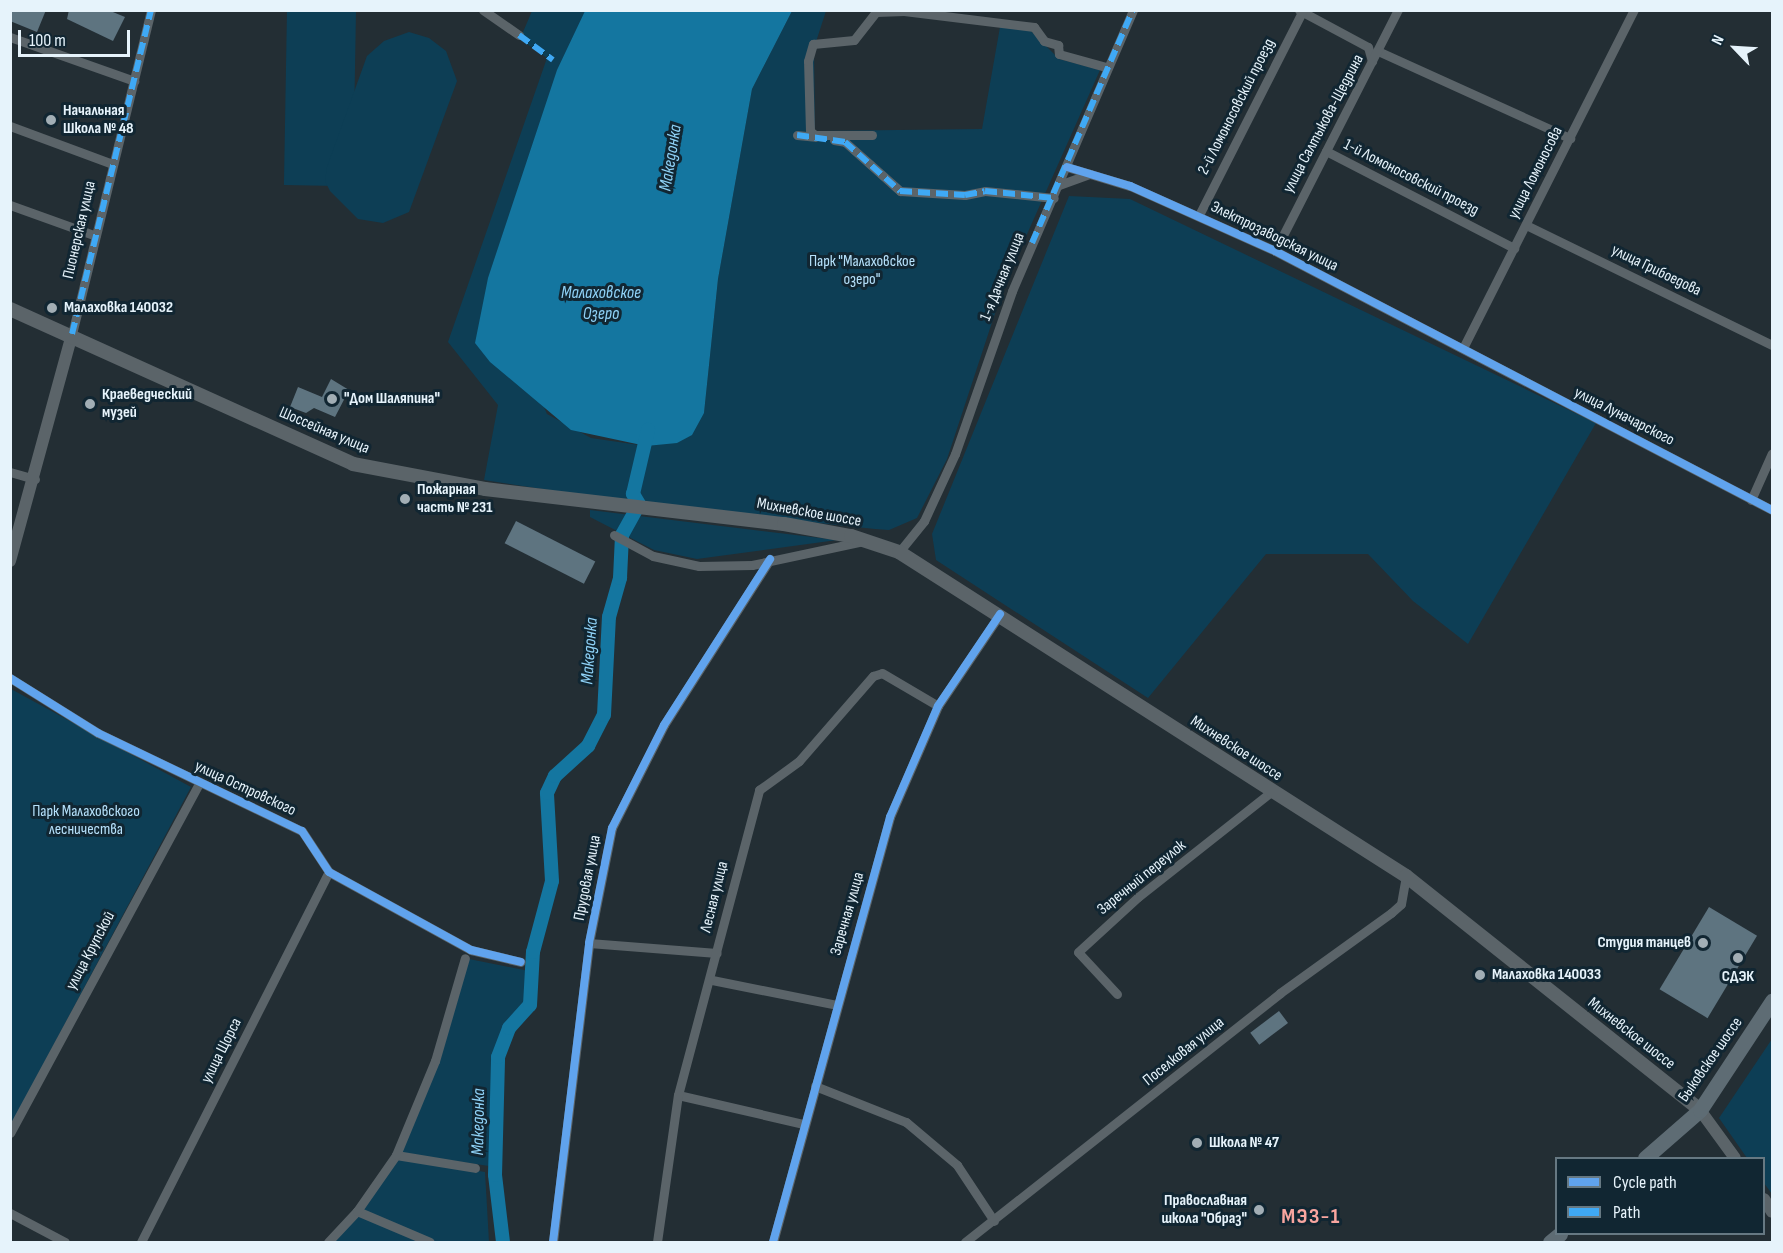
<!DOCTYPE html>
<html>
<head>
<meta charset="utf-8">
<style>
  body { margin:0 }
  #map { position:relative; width:1783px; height:1253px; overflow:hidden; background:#232e34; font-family:"Sofia Sans Condensed",sans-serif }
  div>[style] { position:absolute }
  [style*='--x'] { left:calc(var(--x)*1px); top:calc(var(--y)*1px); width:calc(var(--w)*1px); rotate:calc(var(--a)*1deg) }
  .green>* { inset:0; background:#0d3e55; transform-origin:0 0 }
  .water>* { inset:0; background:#1476a0 }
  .river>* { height:14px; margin:-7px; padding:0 7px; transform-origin:7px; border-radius:7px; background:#1476a0 }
  .building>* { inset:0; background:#5e7480; transform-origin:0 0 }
  .minor>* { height:9px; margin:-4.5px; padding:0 4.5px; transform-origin:4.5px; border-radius:4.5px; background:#5b6469 }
  .tertiary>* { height:12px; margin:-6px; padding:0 6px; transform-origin:6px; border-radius:6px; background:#5b6469 }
  .secondary>* { height:14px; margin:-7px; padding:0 7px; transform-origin:7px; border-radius:7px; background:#5b6469 }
  .primary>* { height:15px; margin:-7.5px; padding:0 7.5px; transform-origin:7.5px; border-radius:7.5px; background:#5e6c74 }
  .quiet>* { height:6px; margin-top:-3px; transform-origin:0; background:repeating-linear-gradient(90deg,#3fa9f5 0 12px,transparent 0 18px) }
  .cycleway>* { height:8px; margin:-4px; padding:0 4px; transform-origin:4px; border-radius:4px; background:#60a3ed }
  .dots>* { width:16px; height:16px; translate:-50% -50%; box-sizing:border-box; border:3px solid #112632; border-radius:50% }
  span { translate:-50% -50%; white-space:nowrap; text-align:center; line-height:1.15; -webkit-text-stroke:6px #112632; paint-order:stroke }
  .street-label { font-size:16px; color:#e6f3fb }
  .poi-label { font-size:16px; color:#e6f3fb; font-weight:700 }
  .left { translate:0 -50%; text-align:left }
  .right { translate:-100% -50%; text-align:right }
  .park-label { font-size:16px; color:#b6e1fb }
  .water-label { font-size:18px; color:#8fd2f7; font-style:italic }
  .district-label { font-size:22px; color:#f8a59f; font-weight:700; letter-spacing:1.5px }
  .frame { position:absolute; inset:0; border:12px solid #e6f3fb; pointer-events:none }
  .legend { position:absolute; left:1555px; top:1157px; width:210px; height:78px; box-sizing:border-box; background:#112632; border:2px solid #667882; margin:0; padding:8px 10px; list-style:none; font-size:18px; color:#e6f3fb }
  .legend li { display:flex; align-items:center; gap:12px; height:30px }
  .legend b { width:30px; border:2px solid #667882 }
  .north { position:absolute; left:1705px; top:18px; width:60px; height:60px; -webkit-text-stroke:4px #112632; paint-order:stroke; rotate:295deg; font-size:16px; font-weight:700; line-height:24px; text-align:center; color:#e6f3fb }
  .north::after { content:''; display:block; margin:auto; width:21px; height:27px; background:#e6f3fb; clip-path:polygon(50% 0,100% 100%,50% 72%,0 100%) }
  .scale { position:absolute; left:18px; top:30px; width:112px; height:27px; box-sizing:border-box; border:3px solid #e6f3fb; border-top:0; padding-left:8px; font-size:18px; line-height:21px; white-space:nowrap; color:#e6f3fb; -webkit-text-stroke:4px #112632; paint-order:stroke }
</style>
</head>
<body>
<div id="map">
  <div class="green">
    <i style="left:287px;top:10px;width:69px;height:175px;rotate:1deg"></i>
    <i style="clip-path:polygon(532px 11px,586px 11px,489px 284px,547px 414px,591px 438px,646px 446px,704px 413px,718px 279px,752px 89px,792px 11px,826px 11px,814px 48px,815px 131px,982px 129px,1000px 27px,1030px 30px,1059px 59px,1100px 70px,1004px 286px,947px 459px,917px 518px,889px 530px,875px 529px,639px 504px,484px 480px,498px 405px,448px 342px,547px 58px,520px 39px)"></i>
    <i style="clip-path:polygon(409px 32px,429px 38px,446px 51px,457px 81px,409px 212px,383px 223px,358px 219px,330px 191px,325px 181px,327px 167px,367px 56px,384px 41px)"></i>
    <i style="clip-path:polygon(1069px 196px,1130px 199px,1596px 423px,1468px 644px,1413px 601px,1368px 554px,1266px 554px,1148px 698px,936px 560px,932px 534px)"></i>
    <i style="clip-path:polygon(590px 510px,837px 540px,697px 559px,654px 550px,590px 517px)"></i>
    <i style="clip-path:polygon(11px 689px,191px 787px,11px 1125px)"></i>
    <i style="clip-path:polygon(469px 959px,529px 971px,528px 1003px,506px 1027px,495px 1057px,489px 1166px,399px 1153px)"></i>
    <i style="clip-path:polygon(1772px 1039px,1772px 1194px,1764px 1183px,1764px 1158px,1747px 1158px,1719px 1118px)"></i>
    <i style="clip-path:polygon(397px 1158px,485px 1172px,489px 1242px,436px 1242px,360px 1210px)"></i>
    <i style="clip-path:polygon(358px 1214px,422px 1242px,331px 1242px)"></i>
  </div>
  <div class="water">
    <i style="clip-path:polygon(585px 11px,792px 11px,752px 89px,718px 279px,704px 413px,692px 435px,677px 443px,646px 446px,571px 430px,490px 362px,475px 343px,488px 278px,557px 70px)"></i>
  </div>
  <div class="river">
    <i style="--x:503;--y:1242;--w:67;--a:-96.8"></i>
    <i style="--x:495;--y:1175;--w:118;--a:-88.5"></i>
    <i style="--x:498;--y:1057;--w:31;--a:-69"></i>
    <i style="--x:509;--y:1028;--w:31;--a:-48"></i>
    <i style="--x:530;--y:1005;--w:53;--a:-86.8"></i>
    <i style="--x:533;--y:952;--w:73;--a:-75"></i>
    <i style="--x:552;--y:881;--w:88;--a:-93.3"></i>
    <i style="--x:547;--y:793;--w:19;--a:-65"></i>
    <i style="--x:555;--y:776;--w:45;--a:-42.3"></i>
    <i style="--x:588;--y:746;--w:35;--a:-63"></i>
    <i style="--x:604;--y:715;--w:98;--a:-87.1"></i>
    <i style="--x:609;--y:617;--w:41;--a:-74.2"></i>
    <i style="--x:620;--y:578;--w:43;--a:-87.3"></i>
    <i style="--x:622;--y:535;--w:35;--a:-61"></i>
    <i style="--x:639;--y:504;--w:12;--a:-121"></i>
    <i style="--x:633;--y:494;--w:66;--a:-76.8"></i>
  </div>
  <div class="building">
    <i style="clip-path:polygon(10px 10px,46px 10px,37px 32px,10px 21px)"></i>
    <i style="clip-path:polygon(69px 10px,108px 10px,125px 17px,113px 41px,67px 19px)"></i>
    <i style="clip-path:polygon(331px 379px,349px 390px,335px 417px,314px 408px,306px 413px,290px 407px,298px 387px,322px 397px)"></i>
    <i style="left:516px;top:521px;width:89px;height:25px;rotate:27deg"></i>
    <i style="left:1709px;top:907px;width:56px;height:96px;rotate:31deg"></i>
    <i style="left:1279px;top:1011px;width:15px;height:36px;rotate:53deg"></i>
  </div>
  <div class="minor">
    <i style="--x:483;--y:10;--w:44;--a:34.8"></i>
    <i style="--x:1299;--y:10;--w:78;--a:28.2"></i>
    <i style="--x:1368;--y:47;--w:15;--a:74"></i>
    <i style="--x:10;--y:37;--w:132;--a:19.5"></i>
    <i style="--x:1380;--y:52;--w:209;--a:24.4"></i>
    <i style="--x:10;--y:126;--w:110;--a:20.3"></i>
    <i style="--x:797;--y:135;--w:18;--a:6"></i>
    <i style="--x:872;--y:135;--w:57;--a:180"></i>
    <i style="--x:815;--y:135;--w:6;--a:-141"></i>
    <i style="--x:810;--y:131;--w:70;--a:-91.6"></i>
    <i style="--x:808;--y:61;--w:18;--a:-74"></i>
    <i style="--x:813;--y:44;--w:41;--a:-5.6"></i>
    <i style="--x:854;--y:40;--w:36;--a:-52"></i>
    <i style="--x:876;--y:12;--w:28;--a:-2"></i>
    <i style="--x:904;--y:11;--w:131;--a:7"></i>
    <i style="--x:1034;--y:27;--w:17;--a:54"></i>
    <i style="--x:1044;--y:41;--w:15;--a:16"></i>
    <i style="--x:1058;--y:45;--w:9;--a:84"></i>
    <i style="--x:1059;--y:54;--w:49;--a:15.5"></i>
    <i style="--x:834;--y:140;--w:11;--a:10"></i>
    <i style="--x:845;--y:142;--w:74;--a:41.7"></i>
    <i style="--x:900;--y:191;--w:65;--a:3.5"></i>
    <i style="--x:965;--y:195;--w:20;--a:-11"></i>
    <i style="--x:985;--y:191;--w:69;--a:5.8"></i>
    <i style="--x:1326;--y:151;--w:212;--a:27.3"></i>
    <i style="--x:1067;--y:167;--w:66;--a:16.8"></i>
    <i style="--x:1130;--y:186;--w:159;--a:24.1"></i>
    <i style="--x:1275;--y:251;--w:560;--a:27.53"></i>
    <i style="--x:1059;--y:185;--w:33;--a:-20"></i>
    <i style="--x:10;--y:205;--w:91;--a:19.8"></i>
    <i style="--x:1199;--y:215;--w:228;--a:-63.1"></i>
    <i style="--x:1526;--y:225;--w:274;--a:26"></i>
    <i style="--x:1275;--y:251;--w:271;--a:-63"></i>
    <i style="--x:72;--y:334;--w:333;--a:-76.3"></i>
    <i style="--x:1463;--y:348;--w:379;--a:-63.2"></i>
    <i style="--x:10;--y:472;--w:26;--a:16"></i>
    <i style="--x:1751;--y:500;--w:51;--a:-65.9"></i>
    <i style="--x:614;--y:535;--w:44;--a:28.3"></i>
    <i style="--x:653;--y:556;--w:47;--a:12.3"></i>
    <i style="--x:699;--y:566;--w:53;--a:-1.1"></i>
    <i style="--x:752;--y:565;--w:115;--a:-12.1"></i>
    <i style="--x:899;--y:552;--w:40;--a:-51"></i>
    <i style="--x:924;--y:521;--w:74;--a:-65.2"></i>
    <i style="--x:955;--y:454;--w:173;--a:-70.7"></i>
    <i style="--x:1012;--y:291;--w:306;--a:-66.7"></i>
    <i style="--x:10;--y:678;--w:104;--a:32"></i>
    <i style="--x:98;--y:733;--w:226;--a:25.7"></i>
    <i style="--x:302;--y:831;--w:49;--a:56.6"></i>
    <i style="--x:329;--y:872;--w:162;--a:28.8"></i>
    <i style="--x:471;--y:950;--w:51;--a:13.5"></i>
    <i style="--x:589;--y:943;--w:128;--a:4.5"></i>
    <i style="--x:712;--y:980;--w:127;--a:11.3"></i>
    <i style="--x:1117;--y:994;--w:57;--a:-132.9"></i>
    <i style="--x:1078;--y:952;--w:81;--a:-42.5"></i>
    <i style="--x:1138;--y:897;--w:169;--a:-38.3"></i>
    <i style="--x:815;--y:1086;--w:98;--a:21.6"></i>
    <i style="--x:906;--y:1122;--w:67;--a:40.1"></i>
    <i style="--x:957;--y:1165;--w:67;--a:56.5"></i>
    <i style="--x:678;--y:1095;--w:129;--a:13"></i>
    <i style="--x:10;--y:1133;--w:397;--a:-61.6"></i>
    <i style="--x:396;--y:1155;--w:80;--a:9.3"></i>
    <i style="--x:357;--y:1211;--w:79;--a:23"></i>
    <i style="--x:10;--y:1213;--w:62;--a:27.8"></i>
    <i style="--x:141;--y:1242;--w:415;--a:-63.1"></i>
    <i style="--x:328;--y:1242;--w:42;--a:-46.9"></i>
    <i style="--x:357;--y:1211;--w:68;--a:-55.1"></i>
    <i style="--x:396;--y:1155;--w:102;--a:-67.5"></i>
    <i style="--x:435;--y:1061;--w:107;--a:-73.8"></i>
    <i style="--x:553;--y:1242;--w:301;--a:-83.1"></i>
    <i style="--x:589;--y:943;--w:117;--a:-78.7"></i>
    <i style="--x:612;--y:828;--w:115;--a:-63.2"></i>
    <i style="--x:664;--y:725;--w:197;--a:-57.4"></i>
    <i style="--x:657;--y:1242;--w:148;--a:-81.9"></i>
    <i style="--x:678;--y:1095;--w:316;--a:-75.1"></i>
    <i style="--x:759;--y:790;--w:49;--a:-35.9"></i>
    <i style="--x:799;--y:761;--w:113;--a:-49"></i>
    <i style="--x:873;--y:676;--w:9;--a:-18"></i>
    <i style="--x:882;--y:673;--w:65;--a:30.5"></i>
    <i style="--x:773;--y:1242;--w:441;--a:-74.6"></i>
    <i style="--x:890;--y:817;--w:121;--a:-66.6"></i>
    <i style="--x:938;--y:706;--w:111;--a:-56"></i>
    <i style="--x:965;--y:1242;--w:402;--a:-38.3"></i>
    <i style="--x:1280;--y:993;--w:137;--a:-35.8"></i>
    <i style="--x:1391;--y:913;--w:13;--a:-42"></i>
    <i style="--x:1401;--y:904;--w:28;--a:-80"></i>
  </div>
  <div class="tertiary">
    <i style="--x:10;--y:561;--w:235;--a:-74.7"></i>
    <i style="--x:1700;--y:1110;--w:59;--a:53.9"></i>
    <i style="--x:1764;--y:1199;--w:15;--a:58"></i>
  </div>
  <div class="secondary">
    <i style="--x:10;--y:309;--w:376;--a:24.3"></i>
    <i style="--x:353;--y:464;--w:134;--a:10.7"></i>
    <i style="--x:485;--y:489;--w:301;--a:6.7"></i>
    <i style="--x:784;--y:524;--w:68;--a:10.2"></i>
    <i style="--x:851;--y:536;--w:51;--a:18.4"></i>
    <i style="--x:899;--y:552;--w:602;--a:32.58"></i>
    <i style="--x:1406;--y:876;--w:376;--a:38.5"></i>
  </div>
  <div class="primary">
    <i style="--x:1645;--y:1158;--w:73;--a:-41.1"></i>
    <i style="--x:1700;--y:1110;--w:131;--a:-56.6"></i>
    <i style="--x:1550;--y:1242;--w:13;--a:-39"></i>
  </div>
  <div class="quiet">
    <i style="--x:519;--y:35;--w:42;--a:36.3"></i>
    <i style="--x:797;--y:135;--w:49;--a:8.3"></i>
    <i style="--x:845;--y:142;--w:74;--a:41.7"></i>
    <i style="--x:900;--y:191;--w:65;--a:3.5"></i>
    <i style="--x:965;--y:195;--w:20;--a:-11"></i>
    <i style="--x:985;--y:191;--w:69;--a:5.8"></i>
    <i style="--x:1032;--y:243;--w:254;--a:-66.6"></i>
    <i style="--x:72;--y:334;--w:333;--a:-76.3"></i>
  </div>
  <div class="cycleway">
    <i style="--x:1067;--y:167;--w:66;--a:16.8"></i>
    <i style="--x:1130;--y:186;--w:159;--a:24.1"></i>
    <i style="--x:1275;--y:251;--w:560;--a:27.53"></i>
    <i style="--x:10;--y:678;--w:104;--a:32"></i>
    <i style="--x:98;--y:733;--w:226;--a:25.7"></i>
    <i style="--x:302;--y:831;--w:49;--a:56.6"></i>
    <i style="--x:329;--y:872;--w:162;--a:28.8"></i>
    <i style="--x:471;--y:950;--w:51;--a:13.5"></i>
    <i style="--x:553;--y:1242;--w:301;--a:-83.1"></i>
    <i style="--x:589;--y:943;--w:117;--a:-78.7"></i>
    <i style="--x:612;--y:828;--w:115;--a:-63.2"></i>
    <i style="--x:664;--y:725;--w:197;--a:-57.4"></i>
    <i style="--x:773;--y:1242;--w:441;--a:-74.6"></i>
    <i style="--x:890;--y:817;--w:121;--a:-66.6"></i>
    <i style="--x:938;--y:706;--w:111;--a:-56"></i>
  </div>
  <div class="dots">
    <i style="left:51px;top:120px;background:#a2aeb5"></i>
    <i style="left:52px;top:308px;background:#a2aeb5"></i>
    <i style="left:332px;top:399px;background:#a2aeb5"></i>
    <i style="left:90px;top:404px;background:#a2aeb5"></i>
    <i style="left:405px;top:499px;background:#a2aeb5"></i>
    <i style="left:1703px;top:943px;background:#a2aeb5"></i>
    <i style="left:1738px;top:958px;background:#a2aeb5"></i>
    <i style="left:1480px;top:975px;background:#a2aeb5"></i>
    <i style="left:1197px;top:1143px;background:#a2aeb5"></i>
    <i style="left:1259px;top:1210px;background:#a2aeb5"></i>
  </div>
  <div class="street-label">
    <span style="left:1237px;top:107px;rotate:-63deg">2-й Ломоносовский проезд</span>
    <span style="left:1324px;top:124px;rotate:-62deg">улица Салтыкова-Щедрина</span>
    <span style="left:1536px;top:173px;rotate:-63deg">улица Ломоносова</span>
    <span style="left:1411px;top:178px;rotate:27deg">1-й Ломоносовский проезд</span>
    <span style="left:80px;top:230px;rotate:-77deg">Пионерская улица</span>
    <span style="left:1274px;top:237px;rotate:26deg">Электрозаводская улица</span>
    <span style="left:1656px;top:271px;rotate:26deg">улица Грибоедова</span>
    <span style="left:1003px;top:277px;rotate:-68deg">1-я Дачная улица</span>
    <span style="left:1624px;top:417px;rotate:27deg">улица Луначарского</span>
    <span style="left:324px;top:431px;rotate:23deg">Шоссейная улица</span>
    <span style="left:809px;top:513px;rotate:10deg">Михневское шоссе</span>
    <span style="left:1236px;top:749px;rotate:33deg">Михневское шоссе</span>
    <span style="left:245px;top:789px;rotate:25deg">улица Островского</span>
    <span style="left:588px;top:878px;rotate:-79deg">Прудовая улица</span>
    <span style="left:1142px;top:878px;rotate:-39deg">Заречный переулок</span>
    <span style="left:715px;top:897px;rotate:-76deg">Лесная улица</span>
    <span style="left:848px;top:914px;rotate:-74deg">Заречная улица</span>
    <span style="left:91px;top:951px;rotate:-62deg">улица Крупской</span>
    <span style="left:1631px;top:1034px;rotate:38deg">Михневское шоссе</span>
    <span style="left:222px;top:1051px;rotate:-63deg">улица Щорса</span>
    <span style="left:1184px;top:1052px;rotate:-39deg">Поселковая улица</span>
    <span style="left:1711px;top:1060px;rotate:-55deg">Быковское шоссе</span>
  </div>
  <div class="poi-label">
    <span class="left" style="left:63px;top:120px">Начальная<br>Школа № 48</span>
    <span class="left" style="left:64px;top:308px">Малаховка 140032</span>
    <span class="left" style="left:102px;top:404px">Краеведческий<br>музей</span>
    <span class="left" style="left:344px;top:399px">"Дом Шаляпина"</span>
    <span class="left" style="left:417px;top:499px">Пожарная<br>часть № 231</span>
    <span class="right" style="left:1691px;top:943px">Студия танцев</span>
    <span class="left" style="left:1492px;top:975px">Малаховка 140033</span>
    <span style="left:1738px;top:977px">СДЭК</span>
    <span class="left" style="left:1209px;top:1143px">Школа № 47</span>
    <span class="right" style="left:1247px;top:1210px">Православная<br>школа "Образ"</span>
  </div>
  <div class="park-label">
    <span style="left:862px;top:271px">Парк "Малаховское<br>озеро"</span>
    <span style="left:86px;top:821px">Парк Малаховского<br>лесничества</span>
  </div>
  <div class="water-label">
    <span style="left:671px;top:158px;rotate:-81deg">Македонка</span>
    <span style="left:601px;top:304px">Малаховское<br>Озеро</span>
    <span style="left:590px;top:651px;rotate:-86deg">Македонка</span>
    <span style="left:479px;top:1122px;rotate:-89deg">Македонка</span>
  </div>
  <div class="district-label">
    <span style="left:1311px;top:1217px">МЭЗ-1</span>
  </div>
  <div class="frame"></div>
  <ul class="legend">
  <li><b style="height:8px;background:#60a3ed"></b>Cycle path</li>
  <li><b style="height:8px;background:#3fa9f5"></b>Path</li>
  </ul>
  <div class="north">N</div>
  <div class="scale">100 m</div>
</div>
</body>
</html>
